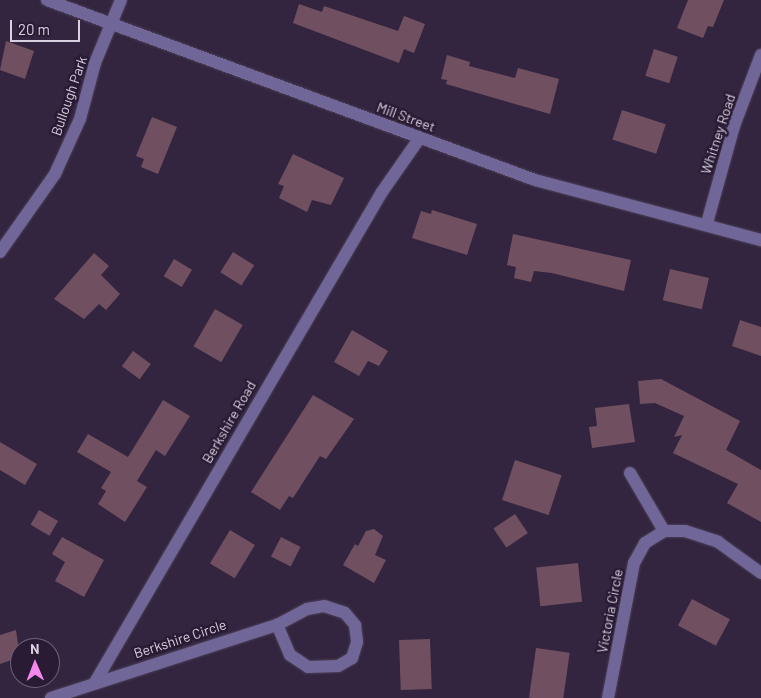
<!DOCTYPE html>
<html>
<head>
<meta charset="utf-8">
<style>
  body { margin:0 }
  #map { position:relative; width:761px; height:698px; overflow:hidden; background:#33253f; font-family:Barlow,sans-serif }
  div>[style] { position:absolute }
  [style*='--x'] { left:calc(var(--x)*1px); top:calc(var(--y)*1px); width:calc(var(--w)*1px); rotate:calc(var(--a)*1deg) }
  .building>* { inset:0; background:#705060; transform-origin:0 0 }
  .roads { filter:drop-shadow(0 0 1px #4d4059) drop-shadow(0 0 1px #4d4059) }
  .minor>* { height:12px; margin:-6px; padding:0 6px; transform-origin:6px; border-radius:6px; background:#706798 }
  span { translate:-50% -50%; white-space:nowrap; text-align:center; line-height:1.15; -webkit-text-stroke:5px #291b34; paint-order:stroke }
  .street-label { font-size:14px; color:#d8d0e1 }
  .north { position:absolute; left:10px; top:638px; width:50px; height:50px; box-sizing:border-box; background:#291b34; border:1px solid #6f6379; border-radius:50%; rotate:359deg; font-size:14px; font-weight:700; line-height:20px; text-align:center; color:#d8d0e1 }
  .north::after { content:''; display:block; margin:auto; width:18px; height:22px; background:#f688ed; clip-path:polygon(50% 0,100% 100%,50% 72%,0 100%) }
  .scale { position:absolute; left:10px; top:20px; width:70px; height:22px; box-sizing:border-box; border:2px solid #d8d0e1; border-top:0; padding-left:6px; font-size:15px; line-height:18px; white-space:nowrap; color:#d8d0e1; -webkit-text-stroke:4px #291b34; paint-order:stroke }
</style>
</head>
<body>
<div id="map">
  <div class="building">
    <i style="clip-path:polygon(688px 0,724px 0,713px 27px,708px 26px,703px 38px,677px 28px)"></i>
    <i style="clip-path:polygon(299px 4px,322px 12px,324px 6px,398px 31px,404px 16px,425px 24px,414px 53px,404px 49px,399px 63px,293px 23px)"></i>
    <i style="clip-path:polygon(6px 41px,34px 51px,25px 79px,0 70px)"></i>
    <i style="left:654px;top:49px;width:25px;height:28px;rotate:18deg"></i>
    <i style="clip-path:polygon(447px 55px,470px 62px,469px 66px,515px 78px,518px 68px,559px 79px,550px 114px,446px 84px,447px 80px,441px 79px)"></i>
    <i style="left:622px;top:110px;width:46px;height:31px;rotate:18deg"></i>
    <i style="clip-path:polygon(152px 117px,177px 127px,158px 174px,141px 167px,144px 159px,136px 156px)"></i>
    <i style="clip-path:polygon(293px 154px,344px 178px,331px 205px,312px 200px,307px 212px,279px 198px,284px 186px,278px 184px)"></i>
    <i style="clip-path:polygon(432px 210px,477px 224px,467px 255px,412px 238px,421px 211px,431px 214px)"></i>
    <i style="clip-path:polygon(513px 234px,631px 260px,624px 291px,552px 273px,534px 271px,531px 282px,514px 278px,516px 267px,507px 265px)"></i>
    <i style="left:233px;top:252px;width:25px;height:24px;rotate:32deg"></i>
    <i style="clip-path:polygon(94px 253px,109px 266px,101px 275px,120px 294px,106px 310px,99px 304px,84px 319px,54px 299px)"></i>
    <i style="left:174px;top:259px;width:21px;height:20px;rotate:31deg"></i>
    <i style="left:670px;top:269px;width:40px;height:32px;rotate:13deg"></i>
    <i style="left:215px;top:309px;width:32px;height:43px;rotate:30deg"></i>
    <i style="clip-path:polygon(740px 320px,761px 327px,761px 356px,732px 346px)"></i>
    <i style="clip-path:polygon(352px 330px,388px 351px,379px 366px,368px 361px,359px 376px,334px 362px)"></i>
    <i style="left:133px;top:351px;width:22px;height:19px;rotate:36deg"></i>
    <i style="clip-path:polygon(661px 379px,740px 421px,726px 450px,761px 470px,761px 522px,727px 503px,738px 484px,673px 453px,682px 435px,674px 437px,684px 416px,655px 403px,640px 404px,638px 381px)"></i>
    <i style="clip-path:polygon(313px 395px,354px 419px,326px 459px,320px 456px,293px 498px,289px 496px,280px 510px,251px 492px)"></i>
    <i style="clip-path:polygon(163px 400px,190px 416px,165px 456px,156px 450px,137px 481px,147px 487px,125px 522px,98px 504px,106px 491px,101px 488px,111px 472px,77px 452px,88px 434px,128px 457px)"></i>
    <i style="clip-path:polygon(629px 404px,635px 442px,592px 448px,589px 427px,597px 426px,595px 408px)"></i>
    <i style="clip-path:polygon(0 442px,37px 464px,25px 485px,0 470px)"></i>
    <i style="left:515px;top:460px;width:49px;height:42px;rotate:18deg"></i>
    <i style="left:39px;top:510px;width:22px;height:17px;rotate:30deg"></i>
    <i style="left:515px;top:514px;width:23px;height:26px;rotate:56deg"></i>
    <i style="clip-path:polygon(374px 529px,383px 536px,375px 555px,386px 560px,374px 583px,343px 565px,355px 544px,358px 546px,366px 531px)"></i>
    <i style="left:230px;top:530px;width:29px;height:39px;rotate:31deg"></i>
    <i style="clip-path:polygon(62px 537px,104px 560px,84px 597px,55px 581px,65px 562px,52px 554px)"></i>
    <i style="left:281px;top:537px;width:22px;height:22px;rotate:27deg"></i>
    <i style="left:578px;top:563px;width:39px;height:42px;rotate:84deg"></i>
    <i style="left:692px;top:599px;width:43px;height:30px;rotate:28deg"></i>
    <i style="clip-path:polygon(16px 630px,20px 657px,0 664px,0 635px)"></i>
    <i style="left:430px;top:639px;width:50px;height:31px;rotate:88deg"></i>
    <i style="left:536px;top:648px;width:34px;height:50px;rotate:8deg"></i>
  </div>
  <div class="roads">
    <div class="minor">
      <i style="--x:47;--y:0;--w:520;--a:20.25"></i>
      <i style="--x:535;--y:180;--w:234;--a:14.9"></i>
      <i style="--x:707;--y:223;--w:101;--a:-74.4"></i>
      <i style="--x:734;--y:126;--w:76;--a:-69.2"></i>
      <i style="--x:0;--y:252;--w:95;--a:-54.8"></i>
      <i style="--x:55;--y:174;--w:60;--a:-65.6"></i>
      <i style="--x:80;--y:119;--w:58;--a:-75"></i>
      <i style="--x:95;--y:63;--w:68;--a:-67.6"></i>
      <i style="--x:630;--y:473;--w:67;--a:59.6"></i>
      <i style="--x:94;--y:684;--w:192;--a:-17.9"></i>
      <i style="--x:277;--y:625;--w:34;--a:-28"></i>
      <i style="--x:307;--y:609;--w:17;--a:-10"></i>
      <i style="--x:324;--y:606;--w:22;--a:18"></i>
      <i style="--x:345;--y:613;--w:16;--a:50"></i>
      <i style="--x:355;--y:625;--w:17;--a:83"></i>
      <i style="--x:357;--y:642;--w:17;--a:107"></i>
      <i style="--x:352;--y:658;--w:16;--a:150"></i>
      <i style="--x:338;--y:666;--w:30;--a:178"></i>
      <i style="--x:308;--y:667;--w:22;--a:-146"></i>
      <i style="--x:290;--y:655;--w:33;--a:-113"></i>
      <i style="--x:51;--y:698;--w:45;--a:-18"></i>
      <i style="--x:94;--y:684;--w:570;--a:-59.66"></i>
      <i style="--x:382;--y:192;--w:65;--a:-55.1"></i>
      <i style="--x:608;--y:698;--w:137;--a:-79.1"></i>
      <i style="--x:634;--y:563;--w:23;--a:-61"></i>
      <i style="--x:645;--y:543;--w:22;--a:-32"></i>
      <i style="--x:664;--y:531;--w:21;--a:0"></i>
      <i style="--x:685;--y:531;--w:35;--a:18"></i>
      <i style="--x:718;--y:542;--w:53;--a:35.8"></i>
    </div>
  </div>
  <div class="street-label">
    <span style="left:69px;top:96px;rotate:-71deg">Bullough Park</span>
    <span style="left:406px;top:117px;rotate:20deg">Mill Street</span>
    <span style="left:718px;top:134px;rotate:-72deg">Whitney Road</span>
    <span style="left:229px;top:422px;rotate:-60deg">Berkshire Road</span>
    <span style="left:610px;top:611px;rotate:-79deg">Victoria Circle</span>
    <span style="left:180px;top:639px;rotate:-18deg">Berkshire Circle</span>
  </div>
  <div class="north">N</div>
  <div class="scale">20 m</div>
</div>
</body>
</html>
